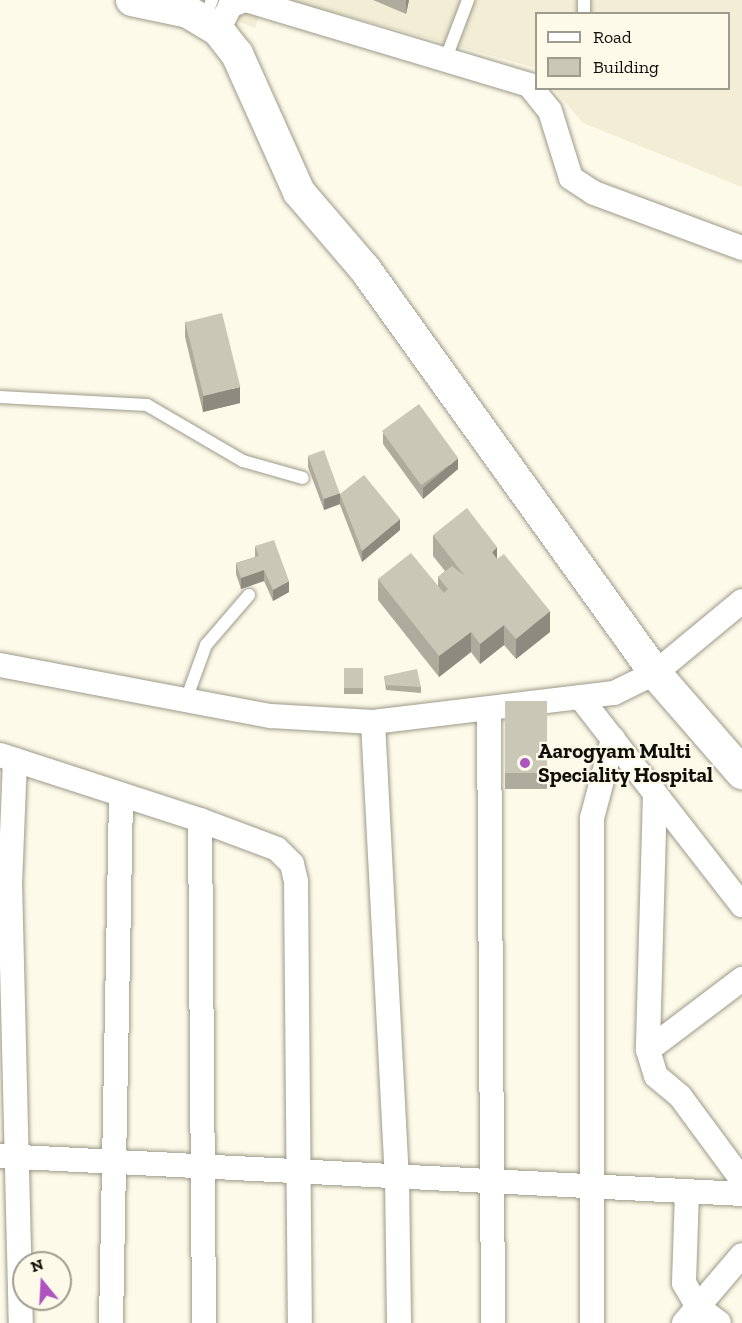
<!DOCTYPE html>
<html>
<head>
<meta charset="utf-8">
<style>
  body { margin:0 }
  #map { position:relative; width:742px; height:1323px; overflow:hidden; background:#fefae9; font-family:"Zilla Slab",serif }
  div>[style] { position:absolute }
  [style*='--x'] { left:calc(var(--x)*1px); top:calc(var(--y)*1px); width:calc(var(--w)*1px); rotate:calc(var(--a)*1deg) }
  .built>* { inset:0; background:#f2edd4 }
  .roads { filter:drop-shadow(0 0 2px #9d9a8a) drop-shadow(0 0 2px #9d9a8a) }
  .service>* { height:12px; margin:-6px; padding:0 6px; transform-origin:6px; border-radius:6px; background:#fff }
  .minor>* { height:24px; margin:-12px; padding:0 12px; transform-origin:12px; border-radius:12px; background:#fff }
  .tertiary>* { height:32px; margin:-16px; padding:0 16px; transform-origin:16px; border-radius:16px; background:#fff }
  .wall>* { inset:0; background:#aeab9d; transform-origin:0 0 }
  .shaded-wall>* { inset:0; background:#8d8b7f }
  .building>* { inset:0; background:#cac7b6; transform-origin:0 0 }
  .dots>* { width:16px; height:16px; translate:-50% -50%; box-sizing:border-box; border:3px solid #fefae9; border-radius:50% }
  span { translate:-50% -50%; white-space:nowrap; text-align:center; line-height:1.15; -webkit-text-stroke:4.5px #fefae9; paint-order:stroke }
  .poi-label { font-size:21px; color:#100f09; font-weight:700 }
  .left { translate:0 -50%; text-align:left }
  .legend { position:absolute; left:535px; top:12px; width:195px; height:78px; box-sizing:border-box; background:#fefae9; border:2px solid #9f9c8f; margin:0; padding:8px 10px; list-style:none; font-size:18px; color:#100f09 }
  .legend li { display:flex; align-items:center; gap:12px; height:30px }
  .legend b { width:30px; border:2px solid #9f9c8f }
  .north { position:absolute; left:12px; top:1251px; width:60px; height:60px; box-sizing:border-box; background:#fefae9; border:2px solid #9f9c8f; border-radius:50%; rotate:342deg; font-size:16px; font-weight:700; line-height:24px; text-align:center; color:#100f09 }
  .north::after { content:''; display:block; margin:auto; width:21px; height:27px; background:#af53be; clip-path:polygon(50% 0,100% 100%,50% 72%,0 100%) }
</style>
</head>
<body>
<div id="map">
  <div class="built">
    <i style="clip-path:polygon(183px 0,265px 0,255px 28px)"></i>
    <i style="clip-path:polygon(288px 0,742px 0,742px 187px,583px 123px,554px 89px,728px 88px,728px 14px,536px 14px,536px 68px)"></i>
  </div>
  <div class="roads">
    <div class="service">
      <i style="--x:584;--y:14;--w:14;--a:-90"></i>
      <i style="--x:204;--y:20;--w:22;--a:-68"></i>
      <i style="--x:446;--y:58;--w:62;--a:-69.2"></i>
      <i style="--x:0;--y:397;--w:147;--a:3.1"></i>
      <i style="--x:147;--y:405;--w:111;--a:30.3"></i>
      <i style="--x:243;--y:461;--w:62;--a:15.8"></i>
      <i style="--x:186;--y:700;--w:59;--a:-70"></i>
      <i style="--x:206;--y:645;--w:66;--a:-49.3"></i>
    </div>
    <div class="minor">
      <i style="--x:246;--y:0;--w:295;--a:16.7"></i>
      <i style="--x:529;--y:85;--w:33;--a:51"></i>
      <i style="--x:550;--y:111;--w:70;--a:72.6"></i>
      <i style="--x:571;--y:178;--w:27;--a:33"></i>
      <i style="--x:594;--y:193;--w:158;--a:20.4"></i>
      <i style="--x:218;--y:30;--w:27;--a:-63"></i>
      <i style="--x:230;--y:6;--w:15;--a:-23"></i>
      <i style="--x:0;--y:665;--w:276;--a:10.7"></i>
      <i style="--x:271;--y:716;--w:102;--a:3.4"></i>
      <i style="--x:373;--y:722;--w:243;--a:-6.9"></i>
      <i style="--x:614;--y:693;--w:46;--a:-26"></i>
      <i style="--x:655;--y:673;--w:113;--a:-39.6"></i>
      <i style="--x:580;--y:697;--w:264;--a:52.1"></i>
      <i style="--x:489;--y:712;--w:611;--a:89.62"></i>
      <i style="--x:373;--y:722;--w:457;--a:87"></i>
      <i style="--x:397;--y:1178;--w:145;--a:89.2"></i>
      <i style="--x:0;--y:755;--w:210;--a:18"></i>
      <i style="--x:200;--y:820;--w:82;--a:20.6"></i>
      <i style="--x:277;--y:849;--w:21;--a:45"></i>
      <i style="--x:292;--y:864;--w:17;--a:77"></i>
      <i style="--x:296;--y:881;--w:442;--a:89.5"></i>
      <i style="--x:15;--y:760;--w:122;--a:92.3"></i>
      <i style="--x:10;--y:882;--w:441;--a:88.6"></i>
      <i style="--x:655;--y:793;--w:257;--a:91.6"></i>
      <i style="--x:648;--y:1050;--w:27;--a:73"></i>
      <i style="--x:656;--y:1076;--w:31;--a:40"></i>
      <i style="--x:680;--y:1096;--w:104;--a:53.6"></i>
      <i style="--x:200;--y:820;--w:503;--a:89.54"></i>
      <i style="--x:648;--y:1050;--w:118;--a:-37.1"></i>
      <i style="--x:0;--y:1156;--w:743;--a:2.93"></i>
      <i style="--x:687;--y:1192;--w:91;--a:91.9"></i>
      <i style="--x:684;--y:1283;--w:28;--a:60"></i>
      <i style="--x:698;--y:1307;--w:26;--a:37"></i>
      <i style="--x:111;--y:1323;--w:528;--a:-88.91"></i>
      <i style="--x:592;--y:1323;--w:505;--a:-90"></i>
      <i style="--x:592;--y:818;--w:82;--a:-75.1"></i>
      <i style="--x:684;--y:1323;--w:89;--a:-49.5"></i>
    </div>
    <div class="tertiary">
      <i style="--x:132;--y:0;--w:57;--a:12.1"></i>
      <i style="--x:188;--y:12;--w:35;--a:31"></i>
      <i style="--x:218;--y:30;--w:31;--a:52"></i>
      <i style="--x:237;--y:54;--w:151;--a:65.8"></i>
      <i style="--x:299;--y:192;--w:101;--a:49.4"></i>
      <i style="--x:365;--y:269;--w:497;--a:54.3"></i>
      <i style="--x:655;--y:673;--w:133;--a:49"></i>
    </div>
  </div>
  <div class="wall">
    <i style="clip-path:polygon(373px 0,409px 0,406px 14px)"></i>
    <i style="clip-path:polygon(185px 321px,240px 403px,203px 412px,185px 337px)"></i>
    <i style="clip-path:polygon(383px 433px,458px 469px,423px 499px,383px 444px)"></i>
    <i style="clip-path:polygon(308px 456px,340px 504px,324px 510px,308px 467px)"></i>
    <i style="clip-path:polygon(340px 494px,400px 530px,362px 562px,340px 505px)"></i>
    <i style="clip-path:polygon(433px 535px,497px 559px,550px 632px,516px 659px,504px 645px,480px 664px,471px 652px,439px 677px,378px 600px,378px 579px,438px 587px,438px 577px,445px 571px,433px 556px)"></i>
    <i style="clip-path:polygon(255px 546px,289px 592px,273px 601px,264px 581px,241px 589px,236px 574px,236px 563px,255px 557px)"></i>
    <i style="left:363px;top:668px;width:26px;height:19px;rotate:90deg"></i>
    <i style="clip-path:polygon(384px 676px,421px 687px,421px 693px,386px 690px)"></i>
    <i style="left:505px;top:701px;width:42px;height:88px"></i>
  </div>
  <div class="shaded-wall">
    <i style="clip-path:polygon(406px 0,409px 0,406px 14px)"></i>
    <i style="clip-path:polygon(240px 387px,240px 403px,203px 412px,203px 396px)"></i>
    <i style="clip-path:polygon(458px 458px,458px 469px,423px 499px,423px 488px)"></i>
    <i style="clip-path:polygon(340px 493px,340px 504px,324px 510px,324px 499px)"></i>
    <i style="clip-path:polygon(400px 519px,400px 530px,362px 562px,362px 551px)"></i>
    <i style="clip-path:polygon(497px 547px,497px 568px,492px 552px)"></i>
    <i style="clip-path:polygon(264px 570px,264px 581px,241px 589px,241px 578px)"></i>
    <i style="clip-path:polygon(289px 581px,289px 592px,273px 601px,273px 590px)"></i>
    <i style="clip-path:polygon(550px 611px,550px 632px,516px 659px,516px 639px)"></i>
    <i style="clip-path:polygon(504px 625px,504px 645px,480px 664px,480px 644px)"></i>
    <i style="clip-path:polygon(471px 632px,471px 652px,439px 677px,439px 656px)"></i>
  </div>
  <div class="building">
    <i style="left:222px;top:313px;width:76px;height:38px;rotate:76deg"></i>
    <i style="left:419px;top:404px;width:67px;height:46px;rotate:54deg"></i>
    <i style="left:324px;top:450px;width:46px;height:17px;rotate:70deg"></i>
    <i style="clip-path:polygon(364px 475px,400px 519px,362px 551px,340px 494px)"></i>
    <i style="clip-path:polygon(467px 508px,497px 547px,492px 552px,497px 559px,504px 554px,550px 611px,516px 639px,504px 625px,480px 644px,471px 632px,439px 656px,378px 579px,411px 553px,444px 593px,448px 589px,438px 577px,452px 566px,465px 576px,433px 535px)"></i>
    <i style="clip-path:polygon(274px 540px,289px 581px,273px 590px,264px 570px,241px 578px,236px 563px,259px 556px,255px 546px)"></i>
    <i style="left:363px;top:668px;width:20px;height:19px;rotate:90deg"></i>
    <i style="clip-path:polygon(417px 669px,421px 687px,386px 685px,384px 676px)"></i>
    <i style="left:505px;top:701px;width:42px;height:72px"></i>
  </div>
  <div class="dots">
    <i style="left:525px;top:763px;background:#af53be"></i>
  </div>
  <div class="poi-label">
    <span class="left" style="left:538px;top:763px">Aarogyam Multi<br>Speciality Hospital</span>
  </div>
  <ul class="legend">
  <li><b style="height:8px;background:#fff"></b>Road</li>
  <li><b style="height:16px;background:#cac7b6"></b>Building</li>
  </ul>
  <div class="north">N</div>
</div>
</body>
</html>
